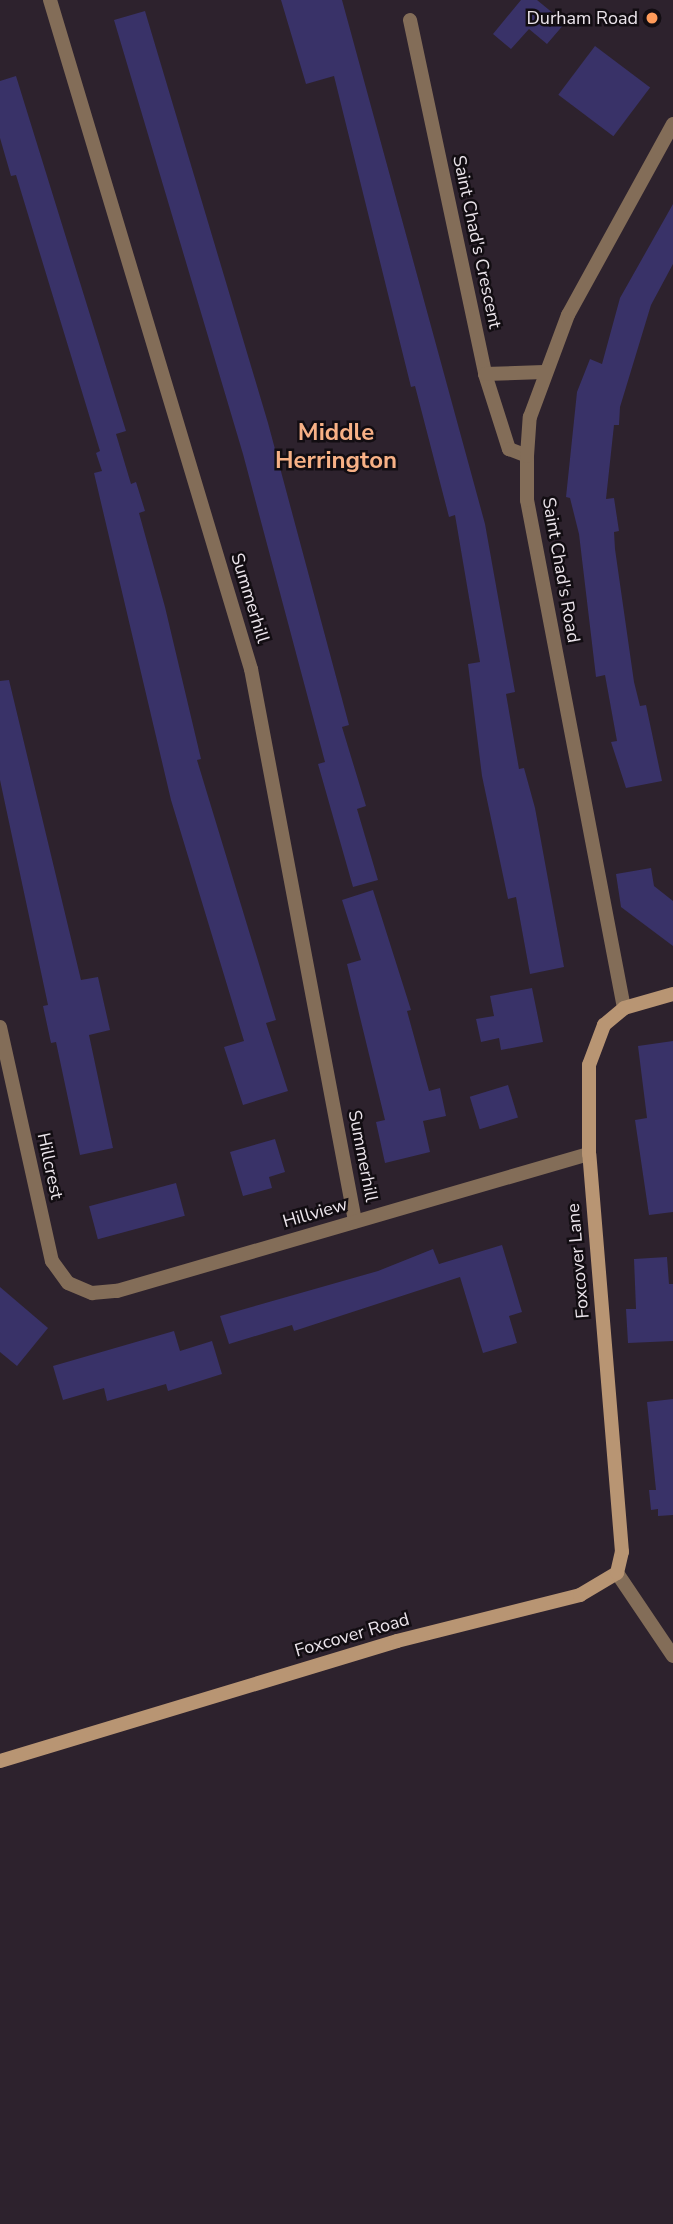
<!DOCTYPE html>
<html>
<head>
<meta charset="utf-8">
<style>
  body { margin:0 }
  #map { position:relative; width:673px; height:2224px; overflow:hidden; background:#2d222d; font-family:"Nunito Sans",sans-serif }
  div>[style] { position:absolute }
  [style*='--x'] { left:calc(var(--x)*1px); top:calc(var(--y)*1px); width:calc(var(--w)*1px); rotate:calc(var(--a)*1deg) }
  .building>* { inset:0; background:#393268; transform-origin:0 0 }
  .street>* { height:14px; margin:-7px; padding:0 7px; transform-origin:7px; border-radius:7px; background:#836d58 }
  .secondary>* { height:14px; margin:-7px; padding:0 7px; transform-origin:7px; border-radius:7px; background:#b89573 }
  .dots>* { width:19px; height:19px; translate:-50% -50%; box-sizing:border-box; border:4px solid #120d12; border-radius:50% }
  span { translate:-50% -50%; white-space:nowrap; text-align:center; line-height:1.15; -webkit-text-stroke:5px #120d12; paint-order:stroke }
  .poi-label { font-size:18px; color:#ebe4eb }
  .right { translate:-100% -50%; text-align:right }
  .street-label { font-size:18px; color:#ebe4eb }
  .district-label { font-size:24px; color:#f7b186; font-weight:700 }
</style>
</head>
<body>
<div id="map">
  <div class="building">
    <i style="clip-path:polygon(281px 0,342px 0,485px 524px,515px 692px,506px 694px,519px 769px,524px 768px,535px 808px,564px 967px,530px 974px,516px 897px,508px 899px,482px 776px,468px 664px,480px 662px,455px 515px,449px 517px,415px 386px,411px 387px,334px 76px,306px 84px)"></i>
    <i style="clip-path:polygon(521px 0,537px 0,565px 23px,547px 44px,529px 29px,511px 49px,493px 34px)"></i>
    <i style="clip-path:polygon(145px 11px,268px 423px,349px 725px,342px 727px,366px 806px,357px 809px,378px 880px,353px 887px,318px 764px,325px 762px,243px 454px,114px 20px)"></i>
    <i style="left:595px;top:46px;width:69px;height:61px;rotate:37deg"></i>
    <i style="clip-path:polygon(16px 76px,126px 431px,116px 434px,131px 484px,136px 482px,145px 511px,139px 513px,165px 607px,201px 759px,197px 760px,276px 1020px,266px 1023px,288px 1091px,243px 1105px,224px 1047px,244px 1041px,171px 800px,94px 473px,102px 471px,96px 453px,100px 451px,16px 175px,11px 176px,0 138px,0 81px)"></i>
    <i style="clip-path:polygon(673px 204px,673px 264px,651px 305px,620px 407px,619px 425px,614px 425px,606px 499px,614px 498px,619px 531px,614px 532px,615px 549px,634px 682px,640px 706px,646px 705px,662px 781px,626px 788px,611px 742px,617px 741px,605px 675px,596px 677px,579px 534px,570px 498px,566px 497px,577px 392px,590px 359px,602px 364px,620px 298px)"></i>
    <i style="clip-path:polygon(9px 680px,81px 980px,98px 977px,110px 1030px,89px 1035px,113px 1148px,80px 1155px,56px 1042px,51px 1043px,43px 1006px,48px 1005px,0 780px,0 681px)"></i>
    <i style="clip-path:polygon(651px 868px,654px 886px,673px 901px,673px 946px,621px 907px,616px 874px)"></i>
    <i style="clip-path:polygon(373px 890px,411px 1010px,407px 1011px,429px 1091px,440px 1088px,446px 1116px,423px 1121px,430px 1152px,385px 1163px,376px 1122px,385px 1120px,347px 964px,361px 960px,342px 900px)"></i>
    <i style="clip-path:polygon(532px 988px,543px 1042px,501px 1050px,499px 1038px,481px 1042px,476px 1019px,494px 1016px,490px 996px)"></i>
    <i style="clip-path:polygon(673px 1041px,673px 1212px,649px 1215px,635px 1120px,647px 1118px,638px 1046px)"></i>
    <i style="left:508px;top:1085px;width:34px;height:40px;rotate:73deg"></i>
    <i style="clip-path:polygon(275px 1139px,285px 1172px,269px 1177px,272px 1188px,243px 1196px,230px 1152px)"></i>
    <i style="left:176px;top:1183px;width:34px;height:90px;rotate:75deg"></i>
    <i style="clip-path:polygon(502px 1245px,522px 1312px,509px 1316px,517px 1343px,483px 1353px,460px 1277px,294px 1331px,292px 1325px,229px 1344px,220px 1316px,378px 1271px,433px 1249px,439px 1264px)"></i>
    <i style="clip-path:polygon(667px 1257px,669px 1284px,673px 1284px,673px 1341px,628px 1343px,626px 1309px,636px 1309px,634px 1259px)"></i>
    <i style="clip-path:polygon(0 1287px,48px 1328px,17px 1366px,0 1352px)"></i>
    <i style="clip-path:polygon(174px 1331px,180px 1351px,212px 1341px,222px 1374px,168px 1391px,166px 1384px,107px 1401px,104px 1388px,63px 1400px,53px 1366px)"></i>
    <i style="clip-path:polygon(673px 1399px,673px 1515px,658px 1516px,658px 1509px,651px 1510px,649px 1490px,656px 1490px,647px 1402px)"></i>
  </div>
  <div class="street">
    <i style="--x:50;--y:0;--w:699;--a:73.28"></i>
    <i style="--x:251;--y:669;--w:562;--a:79.33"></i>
    <i style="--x:410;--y:20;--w:362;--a:78"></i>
    <i style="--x:485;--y:374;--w:79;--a:72.3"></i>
    <i style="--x:509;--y:449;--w:19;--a:21"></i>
    <i style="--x:485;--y:374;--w:59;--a:-1.9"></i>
    <i style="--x:624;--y:1008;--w:517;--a:-100.81"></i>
    <i style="--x:527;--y:500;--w:44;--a:-90"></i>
    <i style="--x:527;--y:456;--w:39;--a:-86"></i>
    <i style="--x:530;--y:417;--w:109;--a:-69.6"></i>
    <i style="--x:568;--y:315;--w:218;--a:-61.2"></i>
    <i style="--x:0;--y:1027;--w:240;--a:77.5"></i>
    <i style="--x:52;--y:1261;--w:27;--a:54"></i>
    <i style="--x:68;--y:1283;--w:26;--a:23"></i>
    <i style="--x:92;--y:1293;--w:25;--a:-5"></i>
    <i style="--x:117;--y:1291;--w:491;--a:-16.2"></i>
    <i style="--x:617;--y:1573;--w:100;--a:56"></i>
  </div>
  <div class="secondary">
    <i style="--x:0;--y:1761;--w:415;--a:-16.8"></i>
    <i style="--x:397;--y:1641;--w:189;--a:-14.1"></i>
    <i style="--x:580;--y:1595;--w:43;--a:-30.7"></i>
    <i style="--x:617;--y:1573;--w:22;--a:-77"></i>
    <i style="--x:622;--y:1552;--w:399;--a:-94.7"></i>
    <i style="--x:589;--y:1154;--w:89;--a:-90"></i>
    <i style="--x:589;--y:1065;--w:43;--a:-69.4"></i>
    <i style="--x:604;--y:1025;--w:26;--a:-40"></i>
    <i style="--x:624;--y:1008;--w:51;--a:-15.9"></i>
  </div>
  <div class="dots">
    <i style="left:652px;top:18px;background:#ff9b5a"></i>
  </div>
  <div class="poi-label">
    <span class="right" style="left:638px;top:18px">Durham Road</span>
  </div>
  <div class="street-label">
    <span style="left:477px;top:242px;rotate:78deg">Saint Chad's Crescent</span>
    <span style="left:561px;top:570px;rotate:80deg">Saint Chad's Road</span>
    <span style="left:250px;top:598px;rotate:73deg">Summerhill</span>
    <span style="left:363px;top:1156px;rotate:79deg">Summerhill</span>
    <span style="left:50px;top:1166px;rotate:78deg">Hillcrest</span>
    <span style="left:315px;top:1213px;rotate:-16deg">Hillview</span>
    <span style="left:578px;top:1261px;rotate:-95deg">Foxcover Lane</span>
    <span style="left:352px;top:1635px;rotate:-16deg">Foxcover Road</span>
  </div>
  <div class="district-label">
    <span style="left:336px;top:447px">Middle<br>Herrington</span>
  </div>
</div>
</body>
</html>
